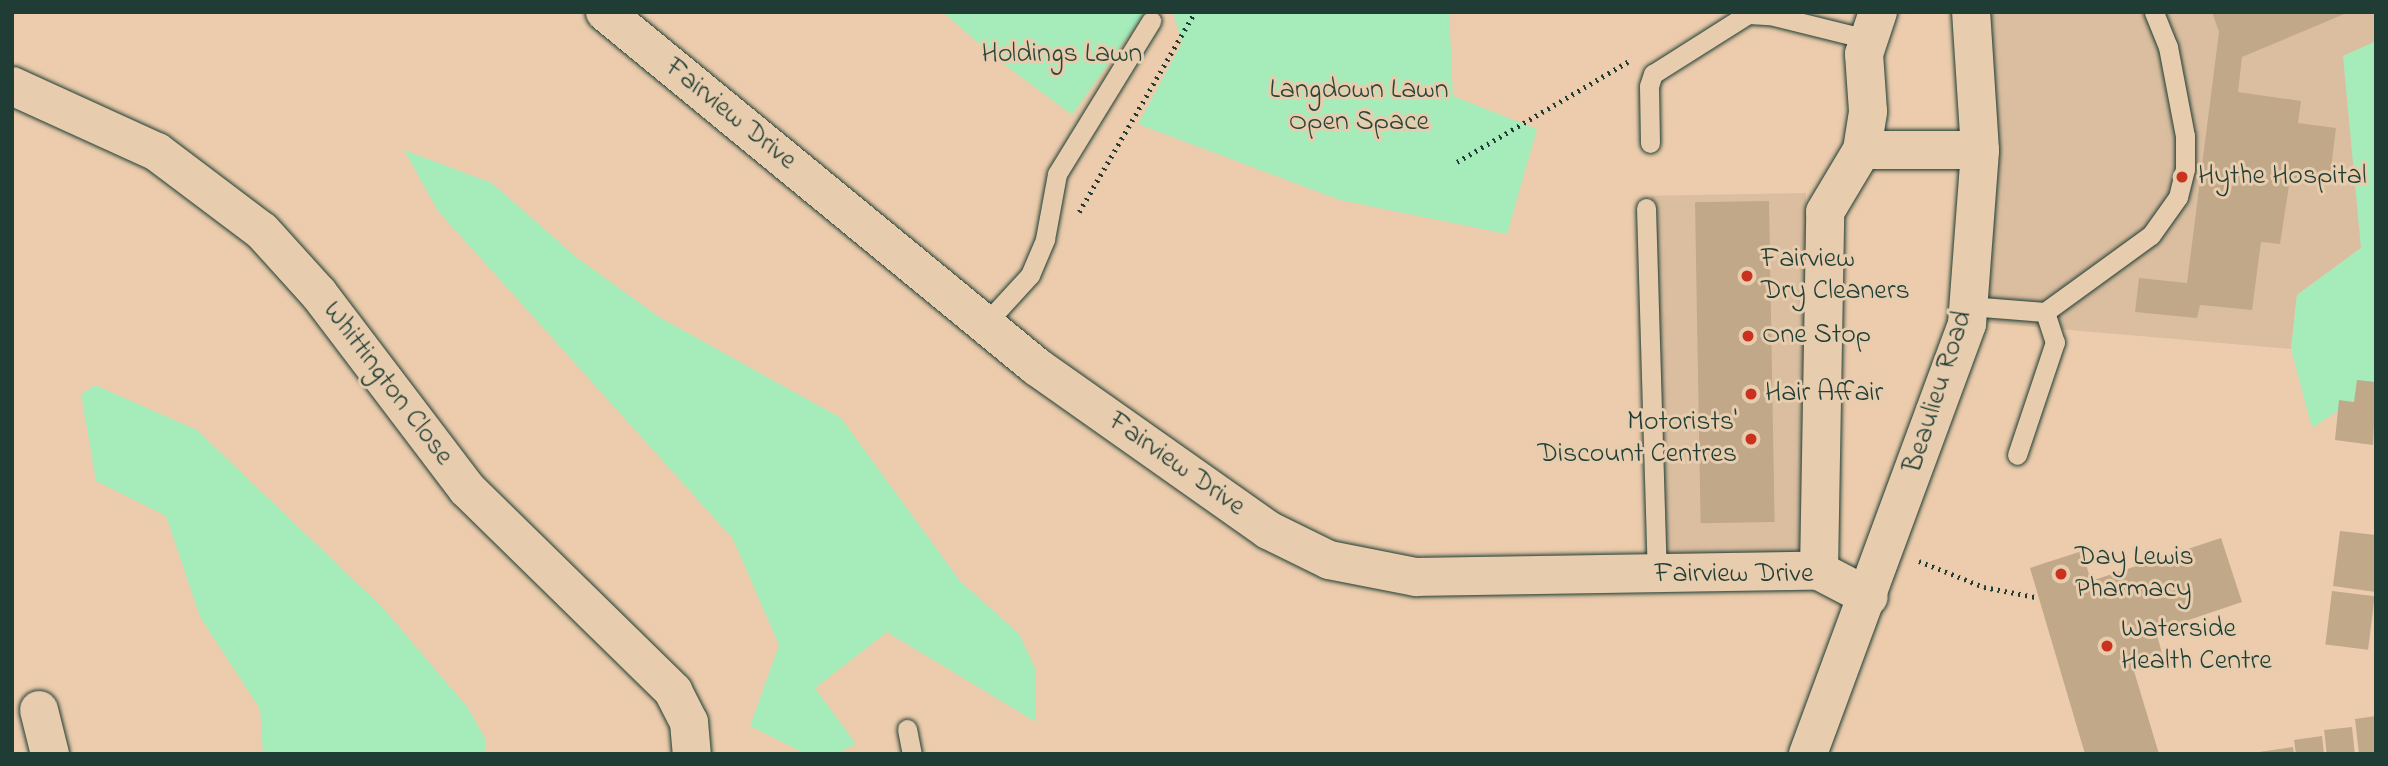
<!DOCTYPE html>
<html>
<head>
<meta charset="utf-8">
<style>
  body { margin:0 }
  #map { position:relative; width:2388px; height:766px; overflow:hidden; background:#ecccac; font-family:"Indie Flower",sans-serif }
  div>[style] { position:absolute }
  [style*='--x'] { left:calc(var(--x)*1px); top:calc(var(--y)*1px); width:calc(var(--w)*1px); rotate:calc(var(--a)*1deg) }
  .built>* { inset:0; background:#dbbea0; transform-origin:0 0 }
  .green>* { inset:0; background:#a5ecba }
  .building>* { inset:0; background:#c0a889; transform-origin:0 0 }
  .path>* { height:4.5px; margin-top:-2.25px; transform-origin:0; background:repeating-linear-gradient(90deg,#1f3d34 0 2px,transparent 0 7px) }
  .roads { filter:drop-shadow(0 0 2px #1f3d34) drop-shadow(0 0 2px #1f3d34) }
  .service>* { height:19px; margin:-9.5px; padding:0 9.5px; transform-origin:9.5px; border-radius:9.5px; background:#e7ccae }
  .minor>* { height:38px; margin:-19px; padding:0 19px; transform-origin:19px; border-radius:19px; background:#e7ccae }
  .tertiary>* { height:38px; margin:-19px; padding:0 19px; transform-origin:19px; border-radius:19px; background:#e7ccae }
  .dots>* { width:19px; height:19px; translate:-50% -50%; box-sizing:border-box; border:4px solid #e7ccae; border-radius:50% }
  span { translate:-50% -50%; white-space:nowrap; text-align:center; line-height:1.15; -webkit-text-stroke:6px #e7ccae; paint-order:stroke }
  .park-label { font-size:28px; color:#26463b }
  .street-label { font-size:28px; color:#1f3d34 }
  .poi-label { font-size:28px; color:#1f3d34 }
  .left { translate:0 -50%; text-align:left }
  .right { translate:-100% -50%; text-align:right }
  .frame { position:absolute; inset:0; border:14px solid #1f3d34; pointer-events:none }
</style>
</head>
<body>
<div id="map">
  <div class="built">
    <i style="clip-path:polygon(1980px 12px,2376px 12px,2376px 237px,2297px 295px,2291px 349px,1987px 323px,1990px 118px)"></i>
    <i style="left:1806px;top:193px;width:368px;height:155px;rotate:89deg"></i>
  </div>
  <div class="green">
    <i style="clip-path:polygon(943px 12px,1145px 12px,1072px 115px,994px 57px)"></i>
    <i style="clip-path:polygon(1173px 12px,1449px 12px,1453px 96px,1537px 129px,1507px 234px,1340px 200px,1138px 124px,1182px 43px)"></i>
    <i style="clip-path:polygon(2376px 41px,2376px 385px,2312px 428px,2291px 349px,2297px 295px,2361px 248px,2343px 56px)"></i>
    <i style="clip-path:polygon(404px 150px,492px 183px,576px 257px,659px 317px,841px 418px,960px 581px,1019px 634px,1036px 670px,1036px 722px,887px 632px,815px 688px,856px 744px,835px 754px,806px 754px,750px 726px,779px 645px,733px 539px,438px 211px)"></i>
    <i style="clip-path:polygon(95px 385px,197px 430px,383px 608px,468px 708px,486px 740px,486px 754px,263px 754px,260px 709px,200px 617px,166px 516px,96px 481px,81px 394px)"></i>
  </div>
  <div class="building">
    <i style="clip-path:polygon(2212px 12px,2349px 12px,2242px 57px,2238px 92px,2301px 101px,2298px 123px,2336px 128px,2329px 184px,2290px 179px,2280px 244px,2261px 242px,2252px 310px,2200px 305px,2197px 318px,2135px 312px,2139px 278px,2187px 283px,2219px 32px)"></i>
    <i style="left:1769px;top:201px;width:321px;height:74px;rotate:89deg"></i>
    <i style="clip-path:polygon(2357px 380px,2376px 382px,2373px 445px,2335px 440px,2339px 400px,2354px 402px)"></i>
    <i style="clip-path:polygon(2340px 531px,2376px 535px,2376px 592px,2333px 586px)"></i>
    <i style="clip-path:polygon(2221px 538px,2242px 602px,2156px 631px,2164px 661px,2134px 671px,2159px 754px,2085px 754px,2030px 568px,2082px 551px,2091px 581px)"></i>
    <i style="left:2332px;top:591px;width:43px;height:54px;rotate:7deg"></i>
    <i style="clip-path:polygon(2376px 716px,2376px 754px,2359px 754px,2355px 719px)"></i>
    <i style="left:2352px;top:727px;width:27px;height:28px;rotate:84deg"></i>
    <i style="clip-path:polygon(2322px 736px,2324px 754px,2296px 754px,2294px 740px)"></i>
    <i style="clip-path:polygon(2293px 747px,2294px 754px,2259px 754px,2259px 752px)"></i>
  </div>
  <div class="path">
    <i style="--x:1457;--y:162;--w:199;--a:-30.4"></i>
    <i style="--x:1079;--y:212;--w:231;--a:-59.9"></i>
    <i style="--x:1919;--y:561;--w:70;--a:21.8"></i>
    <i style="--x:1984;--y:587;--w:52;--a:11.1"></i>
  </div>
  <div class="roads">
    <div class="service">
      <i style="--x:1650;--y:143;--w:57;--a:-91"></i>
      <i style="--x:1649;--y:86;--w:13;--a:-72"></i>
      <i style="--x:1653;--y:74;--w:112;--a:-32.3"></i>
      <i style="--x:1748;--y:14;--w:22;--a:3"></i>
      <i style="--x:1770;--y:15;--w:100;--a:13.9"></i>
      <i style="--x:1646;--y:208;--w:367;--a:88.3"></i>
      <i style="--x:1969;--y:306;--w:76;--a:4.5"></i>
      <i style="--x:2045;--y:312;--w:32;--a:72"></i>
      <i style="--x:2055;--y:342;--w:119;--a:108.6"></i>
      <i style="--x:2045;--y:312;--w:131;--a:-36"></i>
      <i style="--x:2151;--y:235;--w:47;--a:-54.6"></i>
      <i style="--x:2178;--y:197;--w:29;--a:-76"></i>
      <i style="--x:2185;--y:169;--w:33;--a:-90"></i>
      <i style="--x:2185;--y:136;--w:91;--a:-100.8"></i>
      <i style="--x:2168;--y:47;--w:38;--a:-112"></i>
      <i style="--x:986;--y:323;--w:65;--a:-47.5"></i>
      <i style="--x:1030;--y:275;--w:39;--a:-67"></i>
      <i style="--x:1045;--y:239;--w:66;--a:-79.5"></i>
      <i style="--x:1057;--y:174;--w:180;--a:-58.4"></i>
      <i style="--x:907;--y:729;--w:25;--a:79"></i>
    </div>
    <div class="minor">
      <i style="--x:605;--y:12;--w:559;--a:39.41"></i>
      <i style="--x:1037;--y:367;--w:283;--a:35.2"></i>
      <i style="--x:1268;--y:530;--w:68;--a:26.2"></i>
      <i style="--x:1329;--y:560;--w:89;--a:11.1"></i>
      <i style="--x:1416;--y:577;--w:403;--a:-0.9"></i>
      <i style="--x:1819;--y:571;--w:56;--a:27.5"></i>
      <i style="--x:12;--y:86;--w:159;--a:24.5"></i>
      <i style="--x:157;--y:152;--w:131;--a:37"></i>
      <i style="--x:262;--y:231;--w:85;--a:47.9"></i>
      <i style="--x:319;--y:294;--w:245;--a:52.8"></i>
      <i style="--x:467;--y:489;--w:289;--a:44.4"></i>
      <i style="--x:673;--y:691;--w:35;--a:63"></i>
      <i style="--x:689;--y:722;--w:32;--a:85"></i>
      <i style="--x:1862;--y:150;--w:39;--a:-81"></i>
      <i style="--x:1868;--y:111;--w:57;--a:-94"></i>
      <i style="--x:1864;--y:54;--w:44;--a:-71.6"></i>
      <i style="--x:1819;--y:571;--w:359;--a:-89"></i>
      <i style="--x:1825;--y:212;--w:72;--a:-59.2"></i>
      <i style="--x:1862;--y:150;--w:118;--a:0"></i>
      <i style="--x:39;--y:710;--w:45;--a:76"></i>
    </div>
    <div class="tertiary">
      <i style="--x:1808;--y:754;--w:458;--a:-69.7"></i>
      <i style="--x:1967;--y:324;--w:174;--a:-85.7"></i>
      <i style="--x:1980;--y:150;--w:138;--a:-93.7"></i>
    </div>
  </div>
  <div class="dots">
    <i style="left:2182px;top:177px;background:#c8321e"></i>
    <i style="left:1747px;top:276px;background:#c8321e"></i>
    <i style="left:1748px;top:336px;background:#c8321e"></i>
    <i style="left:1751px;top:394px;background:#c8321e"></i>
    <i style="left:1751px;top:439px;background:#c8321e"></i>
    <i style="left:2061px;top:574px;background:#c8321e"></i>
    <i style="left:2107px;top:646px;background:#c8321e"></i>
  </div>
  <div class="park-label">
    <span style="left:1062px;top:55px">Holdings Lawn</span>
    <span style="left:1359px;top:107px">Langdown Lawn<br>Open Space</span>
  </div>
  <div class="street-label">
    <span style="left:730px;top:115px;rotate:39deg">Fairview Drive</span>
    <span style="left:387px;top:384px;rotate:53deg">Whittington Close</span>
    <span style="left:1939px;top:392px;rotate:-72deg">Beaulieu Road</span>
    <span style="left:1176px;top:465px;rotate:35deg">Fairview Drive</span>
    <span style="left:1734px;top:575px">Fairview Drive</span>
  </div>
  <div class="poi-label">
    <span class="left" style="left:2198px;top:177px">Hythe Hospital</span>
    <span class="left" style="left:1761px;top:276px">Fairview<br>Dry Cleaners</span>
    <span class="left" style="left:1762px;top:336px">One Stop</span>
    <span class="left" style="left:1765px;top:394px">Hair Affair</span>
    <span class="right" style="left:1737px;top:439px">Motorists'<br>Discount Centres</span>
    <span class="left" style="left:2075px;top:574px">Day Lewis<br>Pharmacy</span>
    <span class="left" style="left:2121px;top:646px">Waterside<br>Health Centre</span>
  </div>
  <div class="frame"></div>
</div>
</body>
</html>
